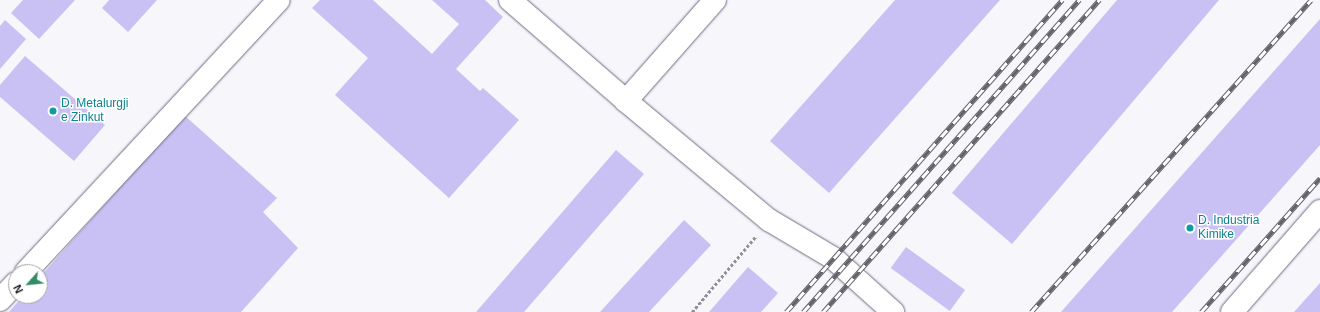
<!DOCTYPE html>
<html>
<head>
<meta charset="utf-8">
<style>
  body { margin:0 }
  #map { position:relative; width:1320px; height:312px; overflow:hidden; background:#f7f6fb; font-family:Helvetica,sans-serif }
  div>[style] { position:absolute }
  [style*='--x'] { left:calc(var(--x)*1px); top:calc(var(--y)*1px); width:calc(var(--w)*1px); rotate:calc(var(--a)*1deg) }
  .building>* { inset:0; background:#c9c1f4; transform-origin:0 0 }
  .path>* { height:2.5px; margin-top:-1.25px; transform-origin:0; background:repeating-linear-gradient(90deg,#939198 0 3px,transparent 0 5px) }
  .roads { filter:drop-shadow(0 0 1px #6f6b81) drop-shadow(0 0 1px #6f6b81) }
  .minor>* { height:22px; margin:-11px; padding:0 11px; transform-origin:11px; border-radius:11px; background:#fff }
  .rail>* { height:4.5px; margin-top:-2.25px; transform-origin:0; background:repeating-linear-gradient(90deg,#fff 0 9px,#636169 0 18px); box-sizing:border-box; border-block:1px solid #636169 }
  .dots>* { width:11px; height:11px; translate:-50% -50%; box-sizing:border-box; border:2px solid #fff; border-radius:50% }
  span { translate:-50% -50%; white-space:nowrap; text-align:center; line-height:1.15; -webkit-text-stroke:3px #fff; paint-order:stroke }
  .culture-label { font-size:12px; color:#0d838f }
  .left { translate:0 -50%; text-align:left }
  .north { position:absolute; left:8px; top:264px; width:40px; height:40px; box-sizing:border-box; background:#fff; border:1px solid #a3a2a5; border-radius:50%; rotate:243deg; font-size:11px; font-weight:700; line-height:16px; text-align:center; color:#18161f }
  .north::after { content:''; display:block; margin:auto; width:14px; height:18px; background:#328d63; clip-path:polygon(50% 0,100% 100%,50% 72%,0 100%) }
</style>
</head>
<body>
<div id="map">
  <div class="building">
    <i style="clip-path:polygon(23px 0,75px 0,39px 39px,11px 13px)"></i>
    <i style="clip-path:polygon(109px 0,157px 0,128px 32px,102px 8px)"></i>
    <i style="clip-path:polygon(320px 0,373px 0,432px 54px,459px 24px,432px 0,485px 0,503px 17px,456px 69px,480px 91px,483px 88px,519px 120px,449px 198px,335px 95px,368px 58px,312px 8px)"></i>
    <i style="clip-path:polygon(895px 0,1000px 0,829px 193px,770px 141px)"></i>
    <i style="clip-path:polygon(1117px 0,1219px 0,1012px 244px,952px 193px)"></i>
    <i style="clip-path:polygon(1320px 19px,1320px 145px,1172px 312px,1061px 312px)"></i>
    <i style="clip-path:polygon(5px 20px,26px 39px,0 69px,0 26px)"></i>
    <i style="clip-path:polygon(25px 56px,105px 125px,74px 161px,0 97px,0 85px)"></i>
    <i style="clip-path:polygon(184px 115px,277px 198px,263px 212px,298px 248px,241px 312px,9px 312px,23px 296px,40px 296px,40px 277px)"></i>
    <i style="clip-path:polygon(616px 150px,644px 174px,524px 312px,476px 312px)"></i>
    <i style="clip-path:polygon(684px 220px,711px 245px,649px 312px,600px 312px)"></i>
    <i style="left:906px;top:247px;width:73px;height:26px;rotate:36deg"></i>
    <i style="clip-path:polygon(748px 267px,778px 293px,761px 312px,709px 312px)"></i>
    <i style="clip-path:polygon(1320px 283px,1320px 312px,1294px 312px)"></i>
  </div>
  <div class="path">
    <i style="--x:692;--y:312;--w:99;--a:-49.9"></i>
  </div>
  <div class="roads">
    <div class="minor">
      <i style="--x:510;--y:0;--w:154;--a:41"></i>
      <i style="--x:715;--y:0;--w:135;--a:131.4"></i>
      <i style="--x:626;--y:101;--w:186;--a:39.8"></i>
      <i style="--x:769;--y:220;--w:74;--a:30.7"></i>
      <i style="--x:833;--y:258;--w:81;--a:42"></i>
      <i style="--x:26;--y:272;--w:371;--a:-47.1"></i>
      <i style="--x:0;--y:300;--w:23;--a:-47"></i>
      <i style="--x:1232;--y:312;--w:134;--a:-48.9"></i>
    </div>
  </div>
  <div class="rail">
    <i style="--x:786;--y:312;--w:417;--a:-48.5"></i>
    <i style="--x:803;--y:312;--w:417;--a:-48.5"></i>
    <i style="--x:823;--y:312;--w:417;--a:-48.5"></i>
    <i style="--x:1031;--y:312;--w:419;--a:-48.1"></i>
    <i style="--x:1201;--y:312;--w:179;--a:-48.4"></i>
  </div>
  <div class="dots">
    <i style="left:53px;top:111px;background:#0f9aa8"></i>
    <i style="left:1190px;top:228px;background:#0f9aa8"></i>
  </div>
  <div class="culture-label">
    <span class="left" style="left:61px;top:111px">D. Metalurgji<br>e Zinkut</span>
    <span class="left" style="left:1198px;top:228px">D. Industria<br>Kimike</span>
  </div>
  <div class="north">N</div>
</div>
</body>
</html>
